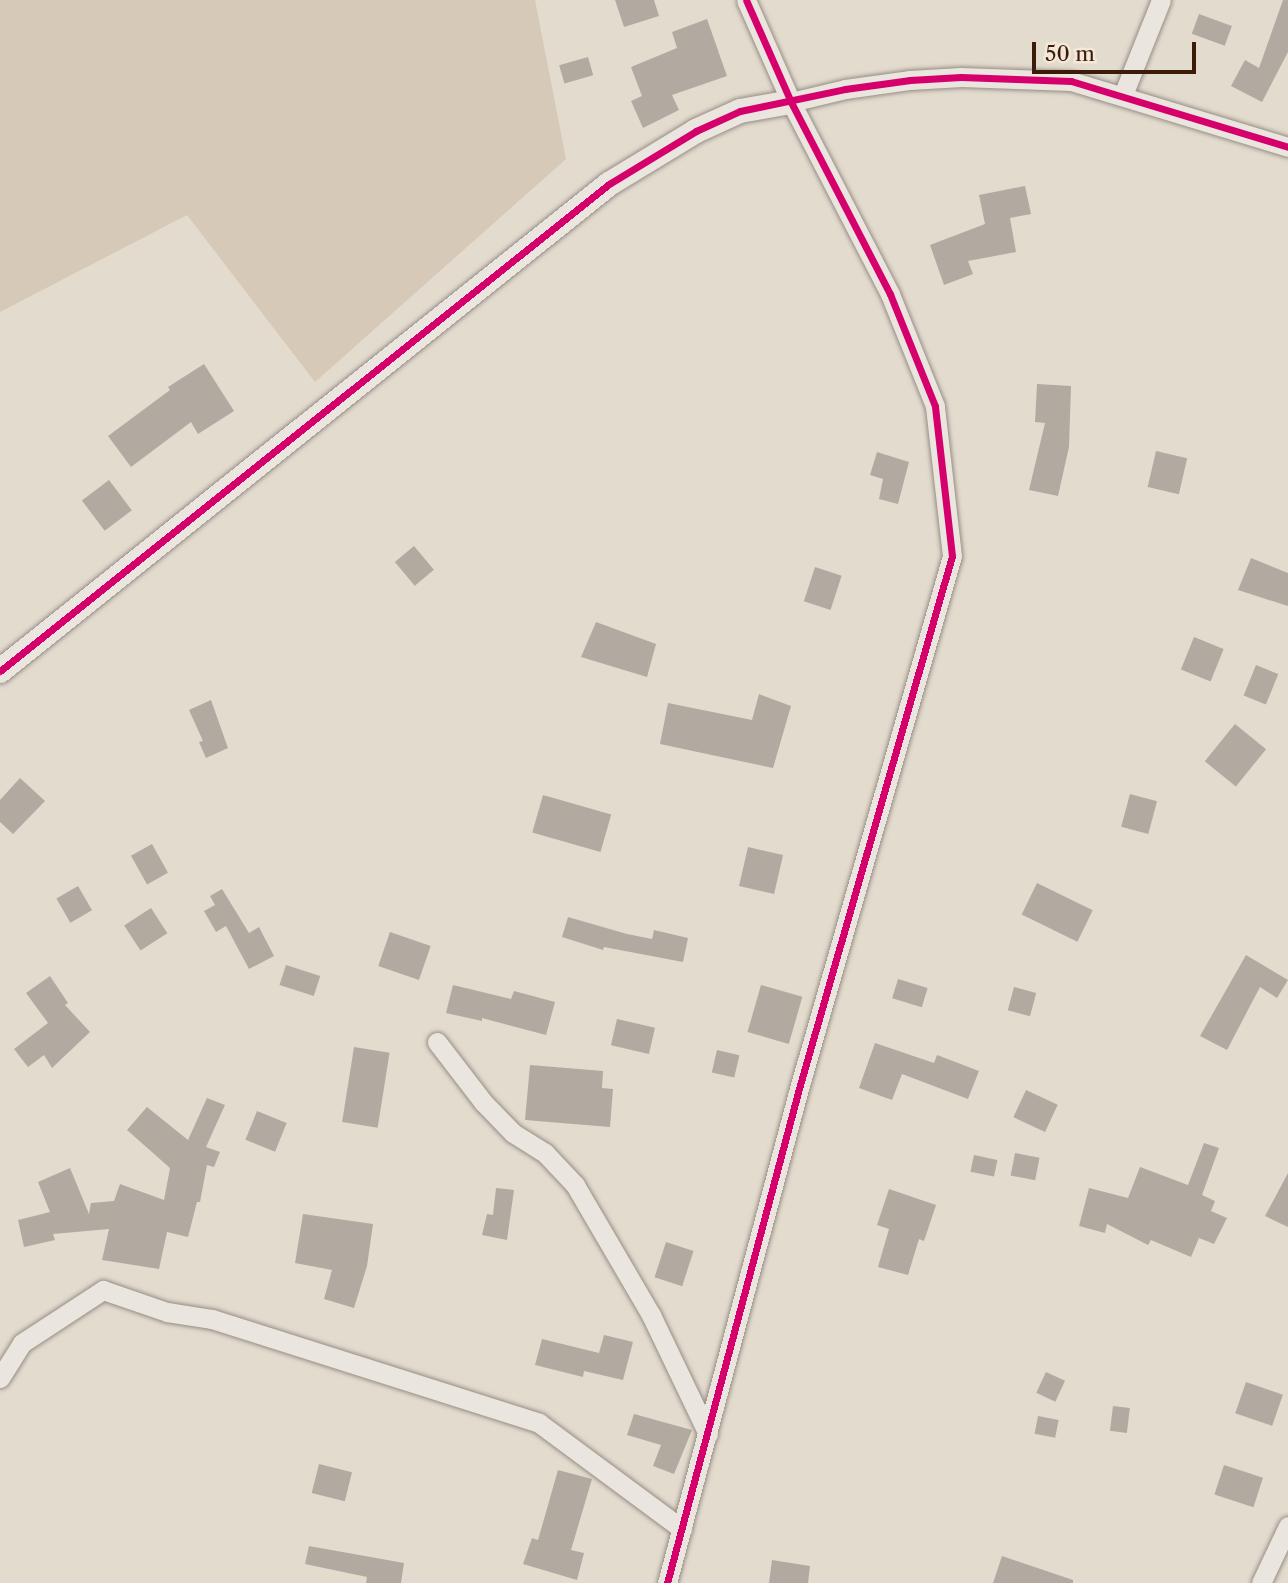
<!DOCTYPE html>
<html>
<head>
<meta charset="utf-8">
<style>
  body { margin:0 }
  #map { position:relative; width:1288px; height:1583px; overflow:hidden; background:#e3dbce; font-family:"Libre Caslon Text",serif }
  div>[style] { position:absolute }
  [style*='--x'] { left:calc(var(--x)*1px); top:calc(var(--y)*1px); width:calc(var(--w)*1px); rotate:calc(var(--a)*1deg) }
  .green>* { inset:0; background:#d7c9b7 }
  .building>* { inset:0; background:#b2aaa0; transform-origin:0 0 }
  .roads { filter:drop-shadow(0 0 2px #978e84) drop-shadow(0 0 2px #978e84) }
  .minor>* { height:19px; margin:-9.5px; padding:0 9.5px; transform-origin:9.5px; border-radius:9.5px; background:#eae5de }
  .tertiary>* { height:24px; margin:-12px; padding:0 12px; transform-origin:12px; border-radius:12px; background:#eae5de }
  .cycleway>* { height:7px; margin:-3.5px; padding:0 3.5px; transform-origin:3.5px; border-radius:3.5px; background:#d6006c }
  span { translate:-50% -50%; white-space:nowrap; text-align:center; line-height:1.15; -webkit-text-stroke:5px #f3e8d9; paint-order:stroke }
  .scale { position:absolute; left:1032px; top:42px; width:164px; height:32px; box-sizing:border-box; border:4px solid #3c1c09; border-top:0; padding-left:9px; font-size:21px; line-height:24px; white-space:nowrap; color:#3c1c09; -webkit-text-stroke:5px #f3e8d9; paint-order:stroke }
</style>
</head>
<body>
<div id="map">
  <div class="green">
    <i style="clip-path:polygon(0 0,535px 0,566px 159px,315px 382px,187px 215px,0 312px)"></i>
  </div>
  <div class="building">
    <i style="clip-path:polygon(615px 0,654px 0,659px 16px,624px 27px)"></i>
    <i style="clip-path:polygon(1283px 0,1288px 0,1288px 52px,1262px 102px,1231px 86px,1245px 60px,1259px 68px)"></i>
    <i style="left:1199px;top:14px;width:35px;height:21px;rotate:20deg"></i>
    <i style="clip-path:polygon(707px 19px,727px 76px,672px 95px,679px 110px,643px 128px,631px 101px,642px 96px,631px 67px,677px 48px,672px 32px)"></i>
    <i style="left:588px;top:57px;width:19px;height:30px;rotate:74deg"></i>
    <i style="clip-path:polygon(1025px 186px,1031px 214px,1010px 218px,1016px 252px,968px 261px,973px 274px,944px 285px,930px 245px,985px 224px,979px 195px)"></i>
    <i style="clip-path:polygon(204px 364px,234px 411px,198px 434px,191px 422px,131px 467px,108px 436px,170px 390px,168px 387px)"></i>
    <i style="clip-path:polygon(1037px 384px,1071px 386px,1069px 447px,1058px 496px,1029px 490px,1045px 423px,1035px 422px)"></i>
    <i style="left:1156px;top:451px;width:32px;height:37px;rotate:13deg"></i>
    <i style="clip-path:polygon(877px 452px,909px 462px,898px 504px,879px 499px,883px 479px,870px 475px)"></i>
    <i style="left:109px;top:480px;width:38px;height:34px;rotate:53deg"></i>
    <i style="left:414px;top:546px;width:31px;height:25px;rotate:50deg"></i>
    <i style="clip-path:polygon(1251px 558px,1288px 573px,1288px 606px,1238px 590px)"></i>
    <i style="left:815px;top:567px;width:28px;height:36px;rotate:18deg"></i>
    <i style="clip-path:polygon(596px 622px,656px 644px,647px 677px,581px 657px)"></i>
    <i style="left:1194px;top:637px;width:32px;height:35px;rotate:22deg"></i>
    <i style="left:1256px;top:665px;width:24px;height:33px;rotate:22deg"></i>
    <i style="clip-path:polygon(759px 694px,791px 706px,773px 768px,660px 744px,668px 703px,752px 720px)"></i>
    <i style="clip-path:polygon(211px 700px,228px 748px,206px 758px,199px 742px,203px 741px,189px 710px)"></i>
    <i style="left:1235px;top:724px;width:40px;height:48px;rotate:39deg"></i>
    <i style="clip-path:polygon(20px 778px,45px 801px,13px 834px,0 822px,0 800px)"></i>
    <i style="left:1130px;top:794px;width:28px;height:34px;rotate:15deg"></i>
    <i style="left:543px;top:795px;width:71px;height:39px;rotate:16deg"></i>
    <i style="left:152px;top:844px;width:33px;height:24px;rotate:61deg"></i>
    <i style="left:748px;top:847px;width:36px;height:40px;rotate:13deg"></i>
    <i style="left:1037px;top:883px;width:62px;height:35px;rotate:26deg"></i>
    <i style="left:78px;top:886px;width:28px;height:25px;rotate:60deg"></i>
    <i style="clip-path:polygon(222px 889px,249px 933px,259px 927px,274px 956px,249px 969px,226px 926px,216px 932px,204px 911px,215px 905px,210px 896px)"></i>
    <i style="left:151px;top:908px;width:30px;height:32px;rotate:57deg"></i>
    <i style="clip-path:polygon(568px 917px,627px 934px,652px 939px,654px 930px,688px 938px,683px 962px,604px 947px,603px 950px,562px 937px)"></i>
    <i style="left:390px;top:932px;width:43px;height:36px;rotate:19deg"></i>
    <i style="clip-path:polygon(1246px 955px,1288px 980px,1277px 998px,1260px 987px,1227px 1050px,1200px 1036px)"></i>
    <i style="left:286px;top:965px;width:36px;height:21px;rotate:18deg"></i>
    <i style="clip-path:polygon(50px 976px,68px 1003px,65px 1005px,90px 1032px,52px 1068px,44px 1055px,28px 1067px,14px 1049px,48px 1023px,26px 993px)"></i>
    <i style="left:898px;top:979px;width:31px;height:20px;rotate:17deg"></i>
    <i style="clip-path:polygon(453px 985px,511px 999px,514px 991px,555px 1002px,546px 1035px,482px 1018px,482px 1021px,446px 1013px)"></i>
    <i style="left:761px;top:985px;width:43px;height:49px;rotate:16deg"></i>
    <i style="left:1014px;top:987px;width:23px;height:24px;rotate:15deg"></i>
    <i style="left:617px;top:1019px;width:39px;height:27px;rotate:13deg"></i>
    <i style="clip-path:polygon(875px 1043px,934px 1063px,937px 1055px,979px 1071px,968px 1099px,902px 1074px,892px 1100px,859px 1088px)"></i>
    <i style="left:354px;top:1047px;width:36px;height:76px;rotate:9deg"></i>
    <i style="left:717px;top:1050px;width:23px;height:23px;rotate:13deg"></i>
    <i style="clip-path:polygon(530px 1065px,603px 1071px,602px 1088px,613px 1089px,610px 1127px,525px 1120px)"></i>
    <i style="left:1026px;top:1090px;width:35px;height:30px;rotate:25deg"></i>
    <i style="clip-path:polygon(207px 1098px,225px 1105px,206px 1147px,220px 1152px,214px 1167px,207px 1165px,200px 1202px,197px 1202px,188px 1237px,167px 1232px,159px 1269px,102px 1260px,109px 1229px,53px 1234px,55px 1240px,24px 1247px,18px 1220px,50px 1212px,38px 1182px,70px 1168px,89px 1214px,91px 1203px,114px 1201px,120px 1184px,164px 1200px,170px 1168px,127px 1130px,147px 1107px,188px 1140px)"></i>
    <i style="left:257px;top:1111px;width:32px;height:31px;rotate:22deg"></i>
    <i style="clip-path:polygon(1204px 1143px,1219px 1148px,1202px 1195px,1215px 1201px,1211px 1211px,1227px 1218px,1214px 1244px,1199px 1238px,1191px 1257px,1151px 1240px,1148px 1245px,1107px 1224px,1105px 1233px,1079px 1226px,1089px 1188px,1128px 1198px,1140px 1167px,1188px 1185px)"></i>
    <i style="left:1015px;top:1153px;width:25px;height:23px;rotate:11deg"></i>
    <i style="left:974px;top:1155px;width:24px;height:17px;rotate:12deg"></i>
    <i style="clip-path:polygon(1288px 1173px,1288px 1227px,1265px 1216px)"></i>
    <i style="clip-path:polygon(496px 1188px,514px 1190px,507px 1240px,482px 1235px,487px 1214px,493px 1215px)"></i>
    <i style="clip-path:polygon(889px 1189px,936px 1205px,924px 1241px,919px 1239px,908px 1275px,878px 1267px,889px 1229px,877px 1225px)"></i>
    <i style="clip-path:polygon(303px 1214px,373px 1224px,367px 1266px,354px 1308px,324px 1299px,332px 1270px,295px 1263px)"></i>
    <i style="left:666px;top:1242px;width:29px;height:37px;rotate:18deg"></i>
    <i style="clip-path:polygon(604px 1335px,633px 1342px,623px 1380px,584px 1371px,583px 1377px,535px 1365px,542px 1339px,599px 1353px)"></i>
    <i style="left:1046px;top:1372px;width:21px;height:23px;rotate:25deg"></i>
    <i style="left:1246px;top:1382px;width:39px;height:33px;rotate:19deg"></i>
    <i style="left:1113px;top:1406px;width:17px;height:25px;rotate:7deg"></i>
    <i style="clip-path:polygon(634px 1414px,692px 1430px,674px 1474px,653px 1466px,661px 1445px,627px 1435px)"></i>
    <i style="left:1038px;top:1416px;width:21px;height:18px;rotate:11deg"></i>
    <i style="left:319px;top:1464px;width:34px;height:30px;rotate:14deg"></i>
    <i style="left:1224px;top:1465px;width:41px;height:31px;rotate:18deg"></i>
    <i style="clip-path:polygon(558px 1470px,592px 1479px,571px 1550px,584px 1553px,577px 1580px,523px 1564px,532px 1538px,538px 1540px)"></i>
    <i style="clip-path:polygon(309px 1546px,404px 1563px,401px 1583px,366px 1583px,367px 1577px,305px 1564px)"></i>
    <i style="clip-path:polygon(1002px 1556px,1073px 1580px,1073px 1583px,993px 1583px)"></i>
    <i style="clip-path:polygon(772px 1560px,810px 1566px,808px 1583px,769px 1583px)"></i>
  </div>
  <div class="roads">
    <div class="minor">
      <i style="--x:1123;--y:95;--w:102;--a:-68.2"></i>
      <i style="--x:791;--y:102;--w:56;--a:-13.5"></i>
      <i style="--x:845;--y:89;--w:66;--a:-7.9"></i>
      <i style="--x:910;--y:80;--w:51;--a:-3.4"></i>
      <i style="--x:961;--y:77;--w:110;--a:2.1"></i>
      <i style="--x:1071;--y:81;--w:227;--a:16.9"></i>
      <i style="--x:437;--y:1042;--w:76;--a:52.5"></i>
      <i style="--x:483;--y:1102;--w:43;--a:45.9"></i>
      <i style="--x:513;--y:1133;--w:38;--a:32"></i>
      <i style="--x:545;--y:1153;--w:44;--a:46.8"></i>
      <i style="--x:575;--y:1185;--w:151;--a:59.7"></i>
      <i style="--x:651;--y:1315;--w:132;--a:64.4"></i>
      <i style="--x:0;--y:1378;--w:41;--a:-57.8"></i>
      <i style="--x:22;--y:1343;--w:97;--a:-33.2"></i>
      <i style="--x:103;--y:1290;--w:68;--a:19"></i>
      <i style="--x:167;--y:1312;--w:46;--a:8.8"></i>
      <i style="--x:212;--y:1319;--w:343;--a:17.6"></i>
      <i style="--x:539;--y:1423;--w:178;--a:36.5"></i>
      <i style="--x:667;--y:1583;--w:515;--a:-75.05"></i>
      <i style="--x:800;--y:1085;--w:550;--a:-73.97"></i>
      <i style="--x:952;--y:556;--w:151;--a:-96.5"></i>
      <i style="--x:935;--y:406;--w:121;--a:-111.9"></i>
      <i style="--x:890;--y:294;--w:216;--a:-117.3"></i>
      <i style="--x:791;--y:102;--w:111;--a:-113.8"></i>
      <i style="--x:1261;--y:1583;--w:63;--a:-64.7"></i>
    </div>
    <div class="tertiary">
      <i style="--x:0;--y:671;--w:780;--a:-38.65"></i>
      <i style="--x:609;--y:184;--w:102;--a:-31.3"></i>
      <i style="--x:696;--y:131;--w:48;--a:-24.4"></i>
      <i style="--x:740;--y:111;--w:52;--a:-10"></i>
    </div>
  </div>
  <div class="cycleway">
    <i style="--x:0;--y:671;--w:780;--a:-38.65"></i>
    <i style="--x:609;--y:184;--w:102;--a:-31.3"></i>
    <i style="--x:696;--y:131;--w:48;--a:-24.4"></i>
    <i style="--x:740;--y:111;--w:107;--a:-11.8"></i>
    <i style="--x:845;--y:89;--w:66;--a:-7.9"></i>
    <i style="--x:910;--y:80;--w:51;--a:-3.4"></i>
    <i style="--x:961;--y:77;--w:110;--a:2.1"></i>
    <i style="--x:1071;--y:81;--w:227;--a:16.9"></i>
    <i style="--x:667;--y:1583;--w:515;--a:-75.05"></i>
    <i style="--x:800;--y:1085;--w:550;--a:-73.97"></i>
    <i style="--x:952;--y:556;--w:151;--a:-96.5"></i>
    <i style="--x:935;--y:406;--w:121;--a:-111.9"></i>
    <i style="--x:890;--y:294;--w:216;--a:-117.3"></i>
    <i style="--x:791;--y:102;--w:111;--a:-113.8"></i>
  </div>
  <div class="scale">50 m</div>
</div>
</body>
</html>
